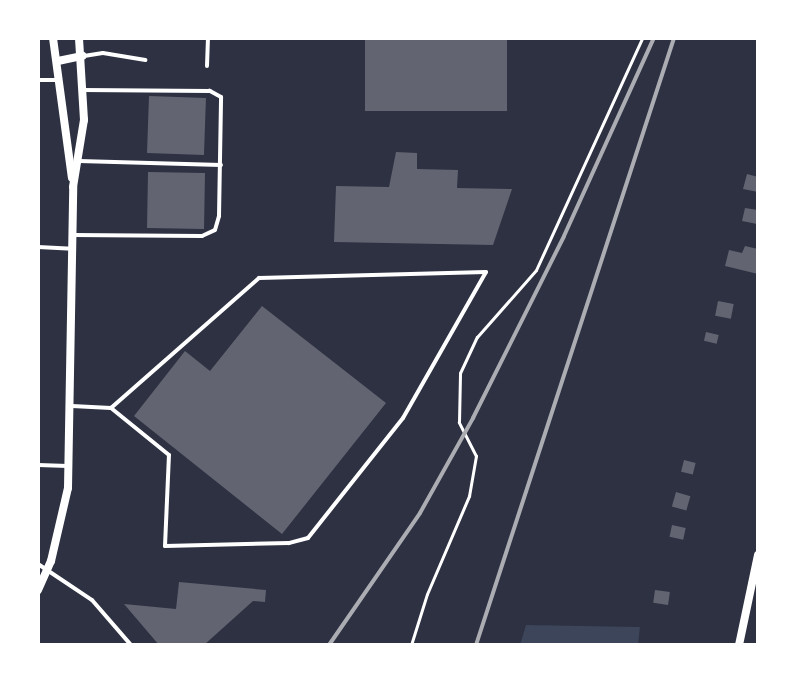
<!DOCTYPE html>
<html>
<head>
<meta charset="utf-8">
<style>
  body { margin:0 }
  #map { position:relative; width:796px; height:683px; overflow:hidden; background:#2d3142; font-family:"Roboto Serif",serif }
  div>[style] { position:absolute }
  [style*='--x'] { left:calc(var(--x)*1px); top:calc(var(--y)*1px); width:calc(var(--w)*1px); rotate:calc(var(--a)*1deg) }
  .green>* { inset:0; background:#3c4559 }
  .building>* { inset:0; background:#626471; transform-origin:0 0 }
  .path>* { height:3px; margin:-1.5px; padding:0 1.5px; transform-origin:1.5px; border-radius:1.5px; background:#fff }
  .service>* { height:4px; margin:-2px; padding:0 2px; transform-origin:2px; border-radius:2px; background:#fff }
  .minor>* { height:8px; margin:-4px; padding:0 4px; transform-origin:4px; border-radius:4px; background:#fff }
  .rail>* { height:4px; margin:-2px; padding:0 2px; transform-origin:2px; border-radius:2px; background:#abadb3 }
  span { translate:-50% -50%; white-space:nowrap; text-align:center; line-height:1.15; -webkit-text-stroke:6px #fff; paint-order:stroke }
  .frame { position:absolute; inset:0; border:40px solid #fff; pointer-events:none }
</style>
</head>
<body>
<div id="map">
  <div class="green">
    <i style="clip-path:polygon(526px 625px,640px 627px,638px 645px,520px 645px)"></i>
  </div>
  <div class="building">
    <i style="left:365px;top:38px;width:142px;height:73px"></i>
    <i style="left:149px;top:96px;width:57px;height:57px;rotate:2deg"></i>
    <i style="clip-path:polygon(396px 152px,417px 153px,417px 169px,458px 170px,457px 188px,512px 189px,493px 245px,334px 242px,336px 186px,389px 187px)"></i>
    <i style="left:148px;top:172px;width:57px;height:56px;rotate:1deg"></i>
    <i style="clip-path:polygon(747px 174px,758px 177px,758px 192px,743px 189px)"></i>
    <i style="clip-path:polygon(745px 208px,758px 210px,757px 224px,742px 221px)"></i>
    <i style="clip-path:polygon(745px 246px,758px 249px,758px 274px,725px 266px,729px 250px,742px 253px)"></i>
    <i style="left:718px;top:301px;width:16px;height:15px;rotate:11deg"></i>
    <i style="clip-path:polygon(262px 306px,386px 403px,282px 534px,134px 416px,185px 351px,210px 371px)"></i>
    <i style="left:706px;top:332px;width:13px;height:9px;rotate:13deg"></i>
    <i style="left:684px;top:460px;width:12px;height:12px;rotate:14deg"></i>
    <i style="left:676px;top:492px;width:15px;height:15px;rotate:16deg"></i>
    <i style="left:672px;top:525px;width:14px;height:12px;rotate:12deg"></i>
    <i style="clip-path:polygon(179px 582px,266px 590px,265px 602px,253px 601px,204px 645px,159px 645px,124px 604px,176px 609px)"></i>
    <i style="left:655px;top:590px;width:15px;height:13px;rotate:8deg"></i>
  </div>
  <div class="path">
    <i style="--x:411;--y:645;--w:53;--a:-72.6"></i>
    <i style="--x:427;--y:594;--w:107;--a:-66.8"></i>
    <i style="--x:469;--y:496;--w:41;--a:-80.1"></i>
    <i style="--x:476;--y:456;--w:38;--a:-117"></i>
    <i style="--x:459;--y:422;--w:49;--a:-88.8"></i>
    <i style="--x:460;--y:373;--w:40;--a:-65"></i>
    <i style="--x:477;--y:337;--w:89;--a:-48.6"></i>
    <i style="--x:536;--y:270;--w:255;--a:-65.4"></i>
  </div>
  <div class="service">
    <i style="--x:264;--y:38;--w:57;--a:0"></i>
    <i style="--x:84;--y:56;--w:19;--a:-9"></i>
    <i style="--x:103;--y:53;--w:43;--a:9.5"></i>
    <i style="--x:207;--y:66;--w:28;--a:-88"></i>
    <i style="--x:38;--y:80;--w:20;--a:0"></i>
    <i style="--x:79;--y:161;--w:142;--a:1.6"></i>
    <i style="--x:73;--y:235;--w:129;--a:0.4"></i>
    <i style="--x:202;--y:236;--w:14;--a:-25"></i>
    <i style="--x:215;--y:230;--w:15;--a:-74"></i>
    <i style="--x:219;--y:216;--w:119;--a:-89"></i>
    <i style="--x:221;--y:97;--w:13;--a:-151"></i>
    <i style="--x:210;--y:91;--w:127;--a:-179.5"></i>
    <i style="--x:38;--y:247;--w:34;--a:3"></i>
    <i style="--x:72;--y:406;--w:39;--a:3"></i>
    <i style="--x:111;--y:408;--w:197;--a:-41.3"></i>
    <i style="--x:259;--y:278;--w:227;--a:-1.5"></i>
    <i style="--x:486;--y:272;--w:168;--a:119.6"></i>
    <i style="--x:403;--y:418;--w:153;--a:128.4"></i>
    <i style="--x:308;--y:538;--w:20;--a:165"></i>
    <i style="--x:289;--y:543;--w:124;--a:178.6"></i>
    <i style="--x:165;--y:546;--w:91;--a:-87.5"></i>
    <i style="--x:169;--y:455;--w:75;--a:-141"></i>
    <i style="--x:38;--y:465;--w:30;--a:2"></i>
    <i style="--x:38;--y:564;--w:65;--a:33.7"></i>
    <i style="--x:92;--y:600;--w:60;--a:49.1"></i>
  </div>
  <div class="minor">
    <i style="--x:53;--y:38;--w:141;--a:82.3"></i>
    <i style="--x:58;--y:61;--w:25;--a:-12"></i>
    <i style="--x:38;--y:590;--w:32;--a:-66"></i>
    <i style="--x:51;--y:561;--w:75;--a:-76.9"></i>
    <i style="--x:68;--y:488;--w:301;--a:-89"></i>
    <i style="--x:73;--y:187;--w:68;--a:-80.7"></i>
    <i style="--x:84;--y:120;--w:82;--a:-93.5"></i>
    <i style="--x:739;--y:645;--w:92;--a:-78.1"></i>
  </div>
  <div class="rail">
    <i style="--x:329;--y:645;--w:160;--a:-55.4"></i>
    <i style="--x:420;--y:513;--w:109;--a:-60.8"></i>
    <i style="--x:473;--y:418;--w:203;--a:-63.4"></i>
    <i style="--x:564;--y:236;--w:217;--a:-65.6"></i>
    <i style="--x:476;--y:645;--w:638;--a:-71.93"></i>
  </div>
  <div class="frame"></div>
</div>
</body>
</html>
